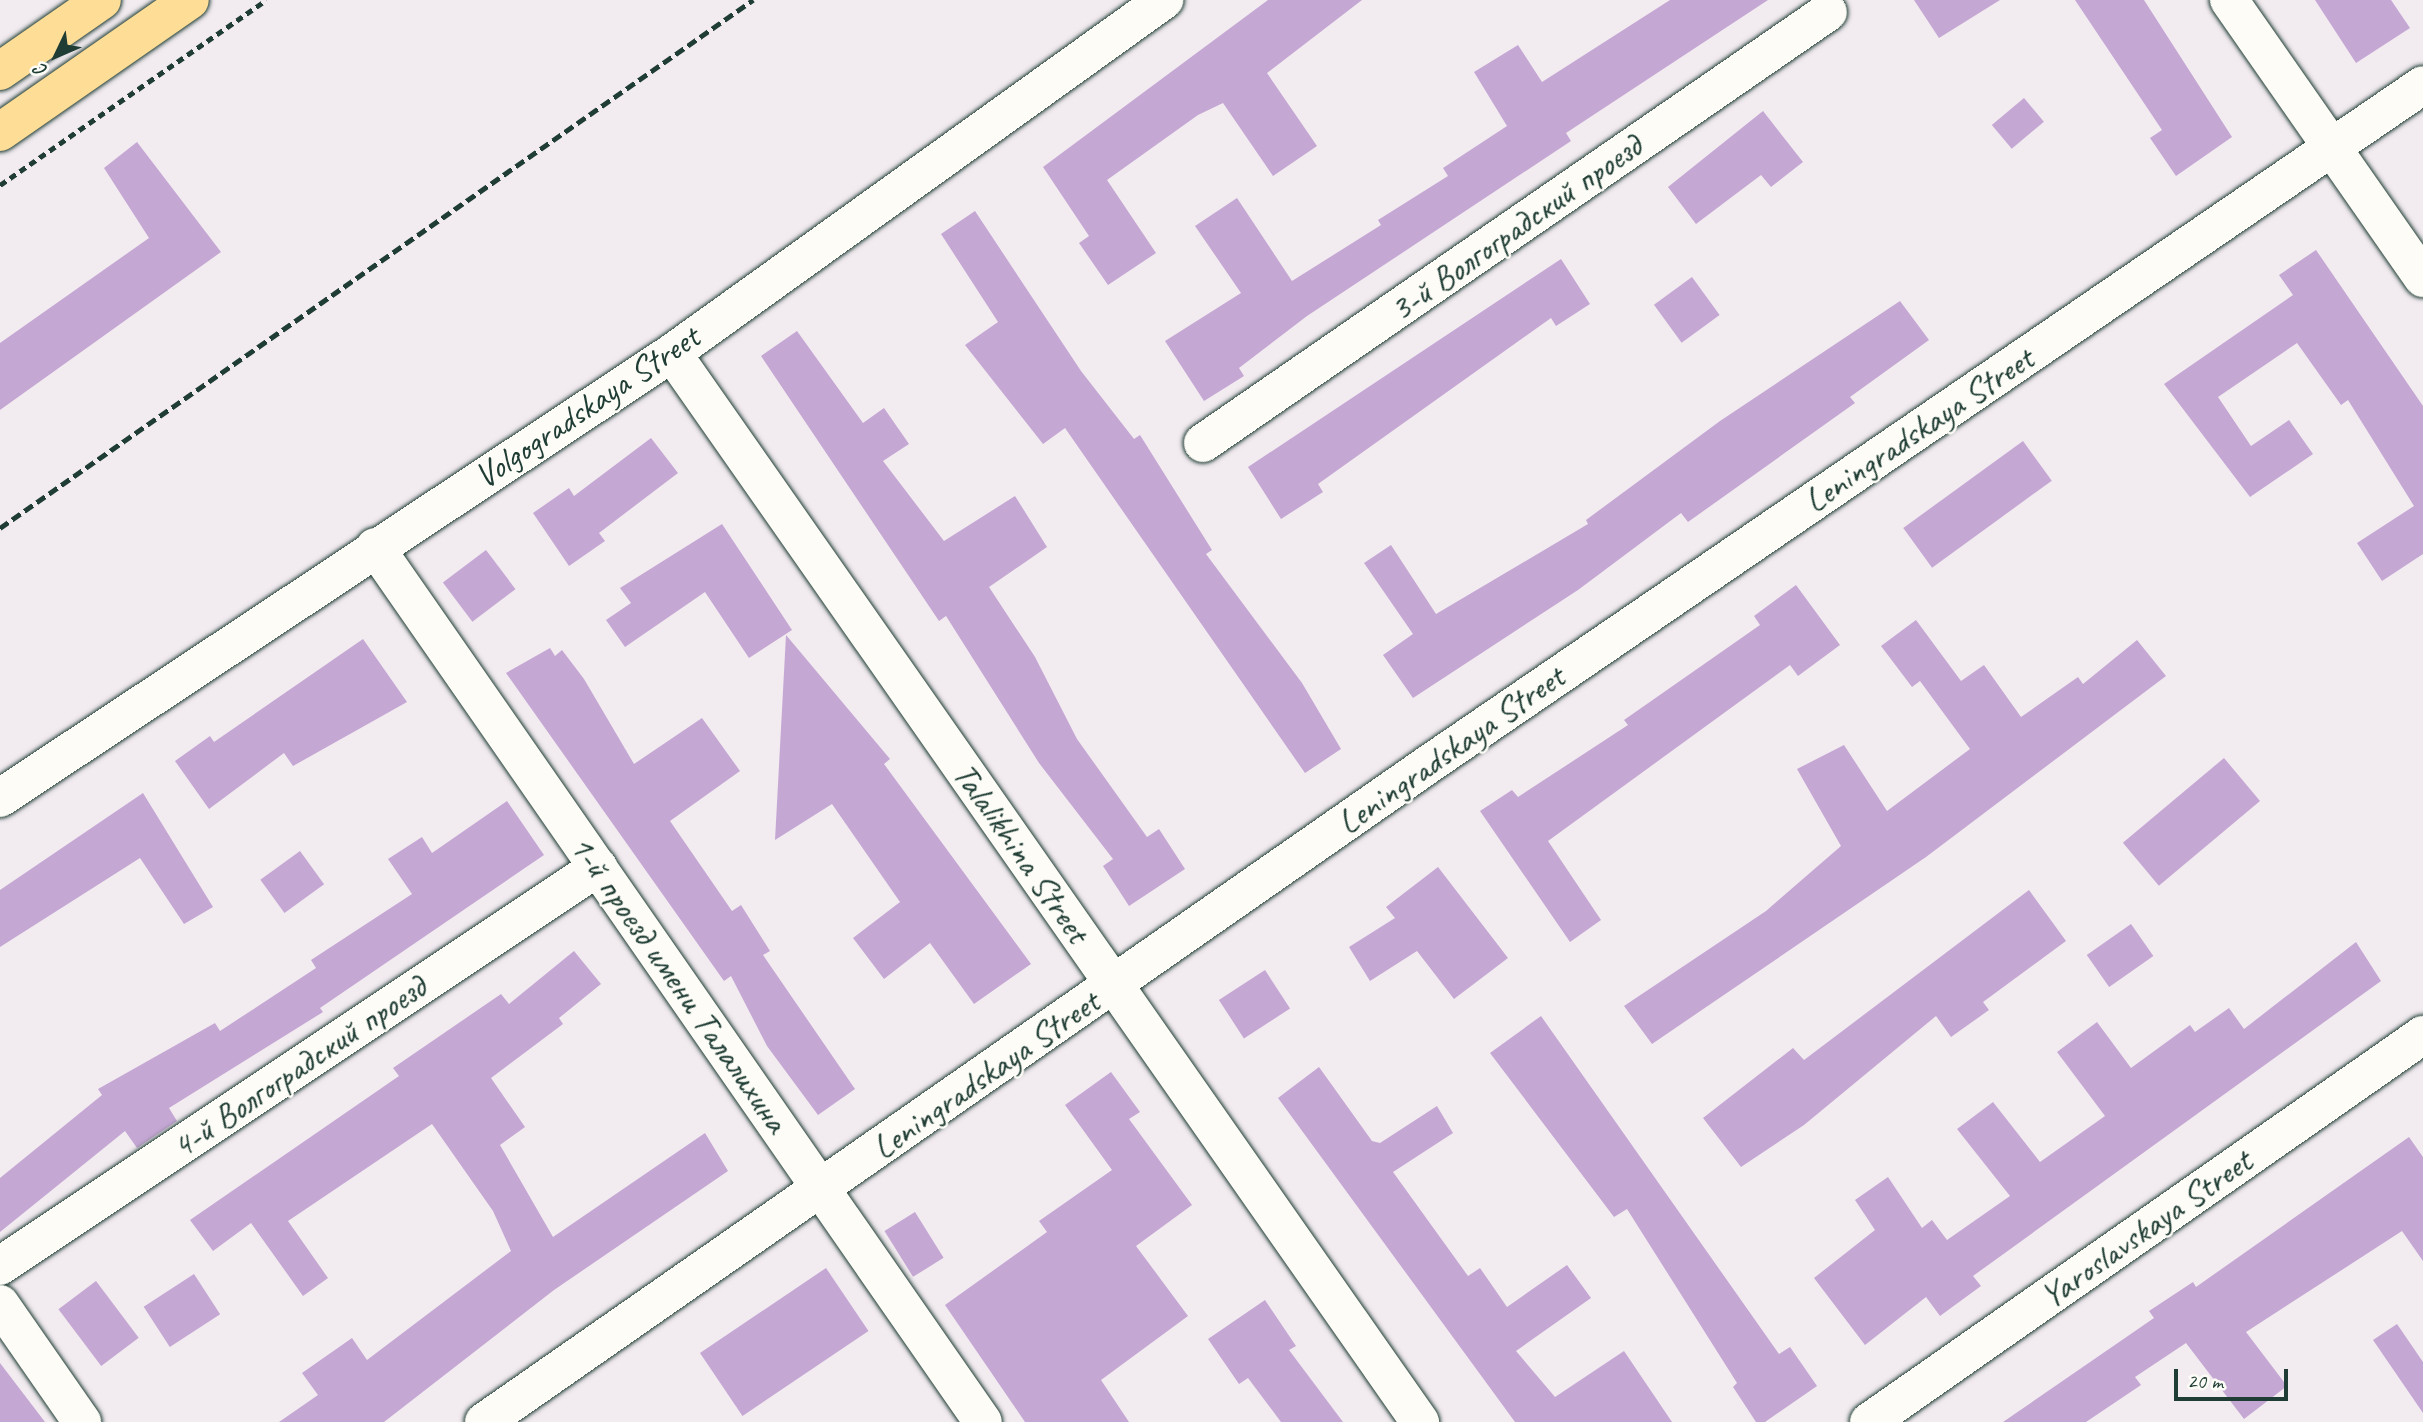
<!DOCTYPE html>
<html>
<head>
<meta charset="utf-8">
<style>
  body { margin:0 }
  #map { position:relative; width:2423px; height:1422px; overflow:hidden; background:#f2ebf0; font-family:Caveat,sans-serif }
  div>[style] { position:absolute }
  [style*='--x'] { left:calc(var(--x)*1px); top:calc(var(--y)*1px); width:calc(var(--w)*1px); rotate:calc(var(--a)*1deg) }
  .building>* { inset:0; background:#c5a7d4; transform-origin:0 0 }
  .path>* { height:4.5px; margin-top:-2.25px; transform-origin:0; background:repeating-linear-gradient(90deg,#1f3d34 0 7px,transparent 0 12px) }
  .roads { filter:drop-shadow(0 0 2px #1f3d34) drop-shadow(0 0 2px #1f3d34) }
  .minor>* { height:38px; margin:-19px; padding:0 19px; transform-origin:19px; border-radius:19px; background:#fdfcf7 }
  .major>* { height:38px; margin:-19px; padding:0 19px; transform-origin:19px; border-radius:19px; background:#fedd96 }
  .rail>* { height:5px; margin-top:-2.5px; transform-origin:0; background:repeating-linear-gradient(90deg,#1f3d34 0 10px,transparent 0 15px) }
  span { translate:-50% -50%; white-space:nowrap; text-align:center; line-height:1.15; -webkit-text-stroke:5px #fdfcf7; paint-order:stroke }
  .street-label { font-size:35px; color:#1f3d34 }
  .north { position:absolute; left:21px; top:21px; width:70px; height:70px; -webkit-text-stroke:5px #fdfcf7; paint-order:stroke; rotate:226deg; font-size:19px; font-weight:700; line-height:28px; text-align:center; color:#1f3d34 }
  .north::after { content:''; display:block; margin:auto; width:24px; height:32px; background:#1f3d34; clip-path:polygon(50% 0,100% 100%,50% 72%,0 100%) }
  .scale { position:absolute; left:2174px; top:1369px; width:114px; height:32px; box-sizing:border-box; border:4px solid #1f3d34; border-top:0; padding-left:9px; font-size:21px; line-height:24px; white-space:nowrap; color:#1f3d34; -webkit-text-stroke:5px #fdfcf7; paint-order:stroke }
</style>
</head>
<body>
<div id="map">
  <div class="building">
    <i style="clip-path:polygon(1268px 0,1362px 0,1267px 73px,1317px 146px,1273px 176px,1223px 103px,1198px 115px,1107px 180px,1156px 253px,1108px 285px,1079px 243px,1089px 236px,1043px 167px)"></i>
    <i style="clip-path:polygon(1670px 0,1768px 0,1566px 133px,1571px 141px,1307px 316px,1239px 368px,1244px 376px,1204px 401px,1165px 341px,1241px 293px,1195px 226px,1237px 198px,1292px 281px,1381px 225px,1378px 220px,1448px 176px,1443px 168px,1507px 126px,1474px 72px,1518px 45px,1542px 82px)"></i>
    <i style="clip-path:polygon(1914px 0,2000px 0,1939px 38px)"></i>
    <i style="clip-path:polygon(2075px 0,2144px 0,2232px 137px,2176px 176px,2150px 138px,2162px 130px)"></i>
    <i style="clip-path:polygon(2315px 0,2391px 0,2410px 28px,2356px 63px)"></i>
    <i style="left:2024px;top:98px;width:31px;height:42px;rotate:50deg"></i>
    <i style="clip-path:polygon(1763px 111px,1803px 162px,1771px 187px,1761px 175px,1696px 224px,1668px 187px)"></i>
    <i style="clip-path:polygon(137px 142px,221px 252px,0 410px,0 343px,149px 238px,104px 168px)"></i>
    <i style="clip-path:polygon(975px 211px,1081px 371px,1134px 439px,1140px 435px,1212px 550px,1206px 554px,1302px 683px,1341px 749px,1305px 773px,1065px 428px,1043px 444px,965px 345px,998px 322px,941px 234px)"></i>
    <i style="clip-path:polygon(2316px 250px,2423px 406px,2423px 554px,2382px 581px,2357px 543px,2414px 506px,2348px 400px,2341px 405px,2297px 343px,2218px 397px,2251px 446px,2289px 420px,2313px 454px,2250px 497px,2164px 384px,2293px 295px,2279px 275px)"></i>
    <i style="clip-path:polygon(1561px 259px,1590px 304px,1556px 326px,1551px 318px,1318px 484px,1323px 492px,1281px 519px,1248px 467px)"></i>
    <i style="left:1692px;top:277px;width:47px;height:47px;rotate:54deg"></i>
    <i style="clip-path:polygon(1900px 301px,1929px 340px,1850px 397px,1855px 403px,1688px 522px,1681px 513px,1578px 590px,1413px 698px,1383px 655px,1413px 634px,1364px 563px,1391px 545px,1436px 614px,1588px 524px,1586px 520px,1720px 421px)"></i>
    <i style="clip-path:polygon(797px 331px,863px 423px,884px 408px,909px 444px,883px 461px,944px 541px,1015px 496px,1047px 547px,989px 587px,1035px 657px,1077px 739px,1147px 837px,1159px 829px,1185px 869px,1129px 906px,1103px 866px,1113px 859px,1039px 763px,946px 616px,939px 621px,761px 356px)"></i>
    <i style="clip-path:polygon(651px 438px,678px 473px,599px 533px,605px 541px,569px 566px,533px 513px,569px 488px,574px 496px)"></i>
    <i style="left:2023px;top:441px;width:49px;height:148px;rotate:54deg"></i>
    <i style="clip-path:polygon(722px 524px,792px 630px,749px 658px,705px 592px,625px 647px,606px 620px,631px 603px,620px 588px)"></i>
    <i style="left:486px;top:550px;width:49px;height:54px;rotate:53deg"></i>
    <i style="clip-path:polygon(1796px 585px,1840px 645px,1798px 676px,1790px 665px,1548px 841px,1601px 920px,1570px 942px,1480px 811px,1512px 790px,1518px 797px,1628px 725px,1624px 720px,1760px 625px,1754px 616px)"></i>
    <i style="clip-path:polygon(1916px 620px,1961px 681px,1984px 665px,2021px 717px,2078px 677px,2083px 684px,2137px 640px,2166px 676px,1926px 857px,1652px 1044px,1624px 1006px,1766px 911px,1841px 846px,1797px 769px,1844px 745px,1887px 811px,1970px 749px,1920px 681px,1912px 687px,1881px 646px)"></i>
    <i style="clip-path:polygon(786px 635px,890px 759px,884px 764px,1031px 964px,974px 1004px,930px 943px,884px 979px,853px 938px,900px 902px,832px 804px,775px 840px)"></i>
    <i style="clip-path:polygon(363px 639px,407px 702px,293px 766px,284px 753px,209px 809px,175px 761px,210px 736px,214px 742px)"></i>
    <i style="clip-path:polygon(550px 648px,555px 656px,562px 650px,584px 679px,634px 764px,702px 718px,740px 771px,670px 821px,732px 911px,741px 905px,770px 951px,763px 955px,855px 1089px,818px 1115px,767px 1046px,731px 976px,724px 981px,506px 673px)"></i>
    <i style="left:2224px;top:758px;width:56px;height:132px;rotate:50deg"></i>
    <i style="clip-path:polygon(143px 793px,213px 907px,184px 924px,140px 858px,0 947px,0 890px)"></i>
    <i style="clip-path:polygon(507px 801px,544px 855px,320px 1008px,323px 1012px,169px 1108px,177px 1121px,137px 1148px,125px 1131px,0 1232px,0 1178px,102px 1095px,98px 1089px,215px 1023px,220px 1031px,316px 968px,311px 960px,412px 894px,388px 859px,422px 837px,432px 853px)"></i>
    <i style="left:300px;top:851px;width:41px;height:49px;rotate:54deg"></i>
    <i style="clip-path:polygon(1438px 867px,1508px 958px,1454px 999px,1417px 951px,1370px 981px,1349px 947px,1395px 918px,1386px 907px)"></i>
    <i style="clip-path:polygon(2029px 890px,2066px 941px,1983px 1002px,1989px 1010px,1951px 1037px,1936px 1016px,1804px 1125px,1741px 1167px,1703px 1118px,1793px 1048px,1804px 1060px)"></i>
    <i style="left:2131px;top:924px;width:39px;height:54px;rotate:55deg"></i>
    <i style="clip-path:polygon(2356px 942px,2381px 981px,1973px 1276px,1981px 1286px,1940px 1316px,1926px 1297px,1865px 1345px,1814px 1278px,1875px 1230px,1855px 1200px,1888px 1177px,1922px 1228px,1932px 1220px,1947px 1240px,2010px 1196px,1957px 1129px,1993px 1102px,2040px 1162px,2105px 1116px,2057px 1052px,2097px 1022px,2131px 1068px,2190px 1025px,2195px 1032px,2229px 1008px,2244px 1029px)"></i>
    <i style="clip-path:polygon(574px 951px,601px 984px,559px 1018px,563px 1024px,491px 1078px,525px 1127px,500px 1145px,553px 1237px,705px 1133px,728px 1171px,554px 1290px,384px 1422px,279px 1422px,318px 1395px,302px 1373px,352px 1338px,367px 1360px,511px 1251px,493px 1211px,432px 1124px,288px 1221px,328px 1278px,303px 1296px,251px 1223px,213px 1251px,190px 1220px,399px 1076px,393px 1068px,501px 994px,509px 1004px)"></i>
    <i style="left:1265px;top:970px;width:46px;height:55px;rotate:57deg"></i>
    <i style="clip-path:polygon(1541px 1016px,1779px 1354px,1790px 1347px,1817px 1386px,1765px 1422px,1756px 1422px,1733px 1387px,1737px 1383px,1627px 1209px,1614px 1217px,1490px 1053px)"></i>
    <i style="clip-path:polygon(1319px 1067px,1372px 1141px,1380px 1143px,1437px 1106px,1453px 1133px,1393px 1172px,1468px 1276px,1480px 1268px,1507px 1307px,1567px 1265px,1591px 1298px,1516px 1351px,1555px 1397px,1624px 1351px,1672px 1422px,1515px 1422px,1278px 1098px)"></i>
    <i style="clip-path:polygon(1111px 1072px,1140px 1112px,1129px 1119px,1192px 1205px,1136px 1246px,1188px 1316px,1101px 1380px,1129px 1422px,1025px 1422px,945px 1305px,1047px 1232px,1039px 1221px,1112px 1170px,1065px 1105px)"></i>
    <i style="clip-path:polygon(2409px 1137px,2423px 1157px,2423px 1261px,2402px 1231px,2246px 1332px,2287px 1386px,2244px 1419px,2186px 1343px,2135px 1377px,2141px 1385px,2086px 1422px,2003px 1422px,2154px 1318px,2149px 1311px,2193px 1282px,2196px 1287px)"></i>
    <i style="left:915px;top:1212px;width:54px;height:36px;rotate:58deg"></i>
    <i style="left:826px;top:1268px;width:76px;height:152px;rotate:56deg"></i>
    <i style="left:194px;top:1274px;width:48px;height:60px;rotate:57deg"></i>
    <i style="left:96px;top:1281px;width:71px;height:47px;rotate:53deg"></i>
    <i style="clip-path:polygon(1265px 1300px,1296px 1346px,1289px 1350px,1343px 1422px,1281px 1422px,1248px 1378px,1239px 1384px,1208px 1339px)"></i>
    <i style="clip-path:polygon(2397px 1324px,2423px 1362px,2423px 1413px,2373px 1340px)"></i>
    <i style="clip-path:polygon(0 1363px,45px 1422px,0 1422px)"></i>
  </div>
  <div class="path">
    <i style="--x:0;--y:185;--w:324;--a:-34.8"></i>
  </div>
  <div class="roads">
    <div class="minor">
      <i style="--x:2229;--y:0;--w:339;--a:55.1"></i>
      <i style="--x:672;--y:353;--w:1305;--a:55.02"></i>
      <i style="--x:1203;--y:443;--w:759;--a:-34.59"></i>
      <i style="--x:375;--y:547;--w:1065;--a:55.21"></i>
      <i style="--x:0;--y:798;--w:806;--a:-33.51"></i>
      <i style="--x:672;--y:353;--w:606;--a:-35.66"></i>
      <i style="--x:0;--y:1266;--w:719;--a:-33.71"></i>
      <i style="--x:0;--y:1304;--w:144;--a:55.2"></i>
      <i style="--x:484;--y:1422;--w:1148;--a:-34.85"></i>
      <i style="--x:1426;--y:766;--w:1207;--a:-34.33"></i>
      <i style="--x:1869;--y:1422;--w:676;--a:-34.94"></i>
    </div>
    <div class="major">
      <i style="--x:0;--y:71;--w:124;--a:-34.8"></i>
      <i style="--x:0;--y:132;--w:231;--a:-34.8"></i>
    </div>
  </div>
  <div class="rail">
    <i style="--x:0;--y:528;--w:920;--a:-35.04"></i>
  </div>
  <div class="street-label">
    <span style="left:1516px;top:228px;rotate:-35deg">3-й Волгоградский проезд</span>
    <span style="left:587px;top:407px;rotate:-34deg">Volgogradskaya Street</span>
    <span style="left:1919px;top:430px;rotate:-34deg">Leningradskaya Street</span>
    <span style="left:1451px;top:750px;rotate:-35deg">Leningradskaya Street</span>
    <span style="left:1021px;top:853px;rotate:55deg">Talalikhina Street</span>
    <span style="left:679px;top:984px;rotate:55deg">1-й проезд имени Талалихина</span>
    <span style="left:299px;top:1067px;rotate:-34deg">4-й Волгоградский проезд</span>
    <span style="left:986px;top:1075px;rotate:-35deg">Leningradskaya Street</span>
    <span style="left:2146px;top:1229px;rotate:-35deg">Yaroslavskaya Street</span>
  </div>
  <div class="north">С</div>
  <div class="scale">20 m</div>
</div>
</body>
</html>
